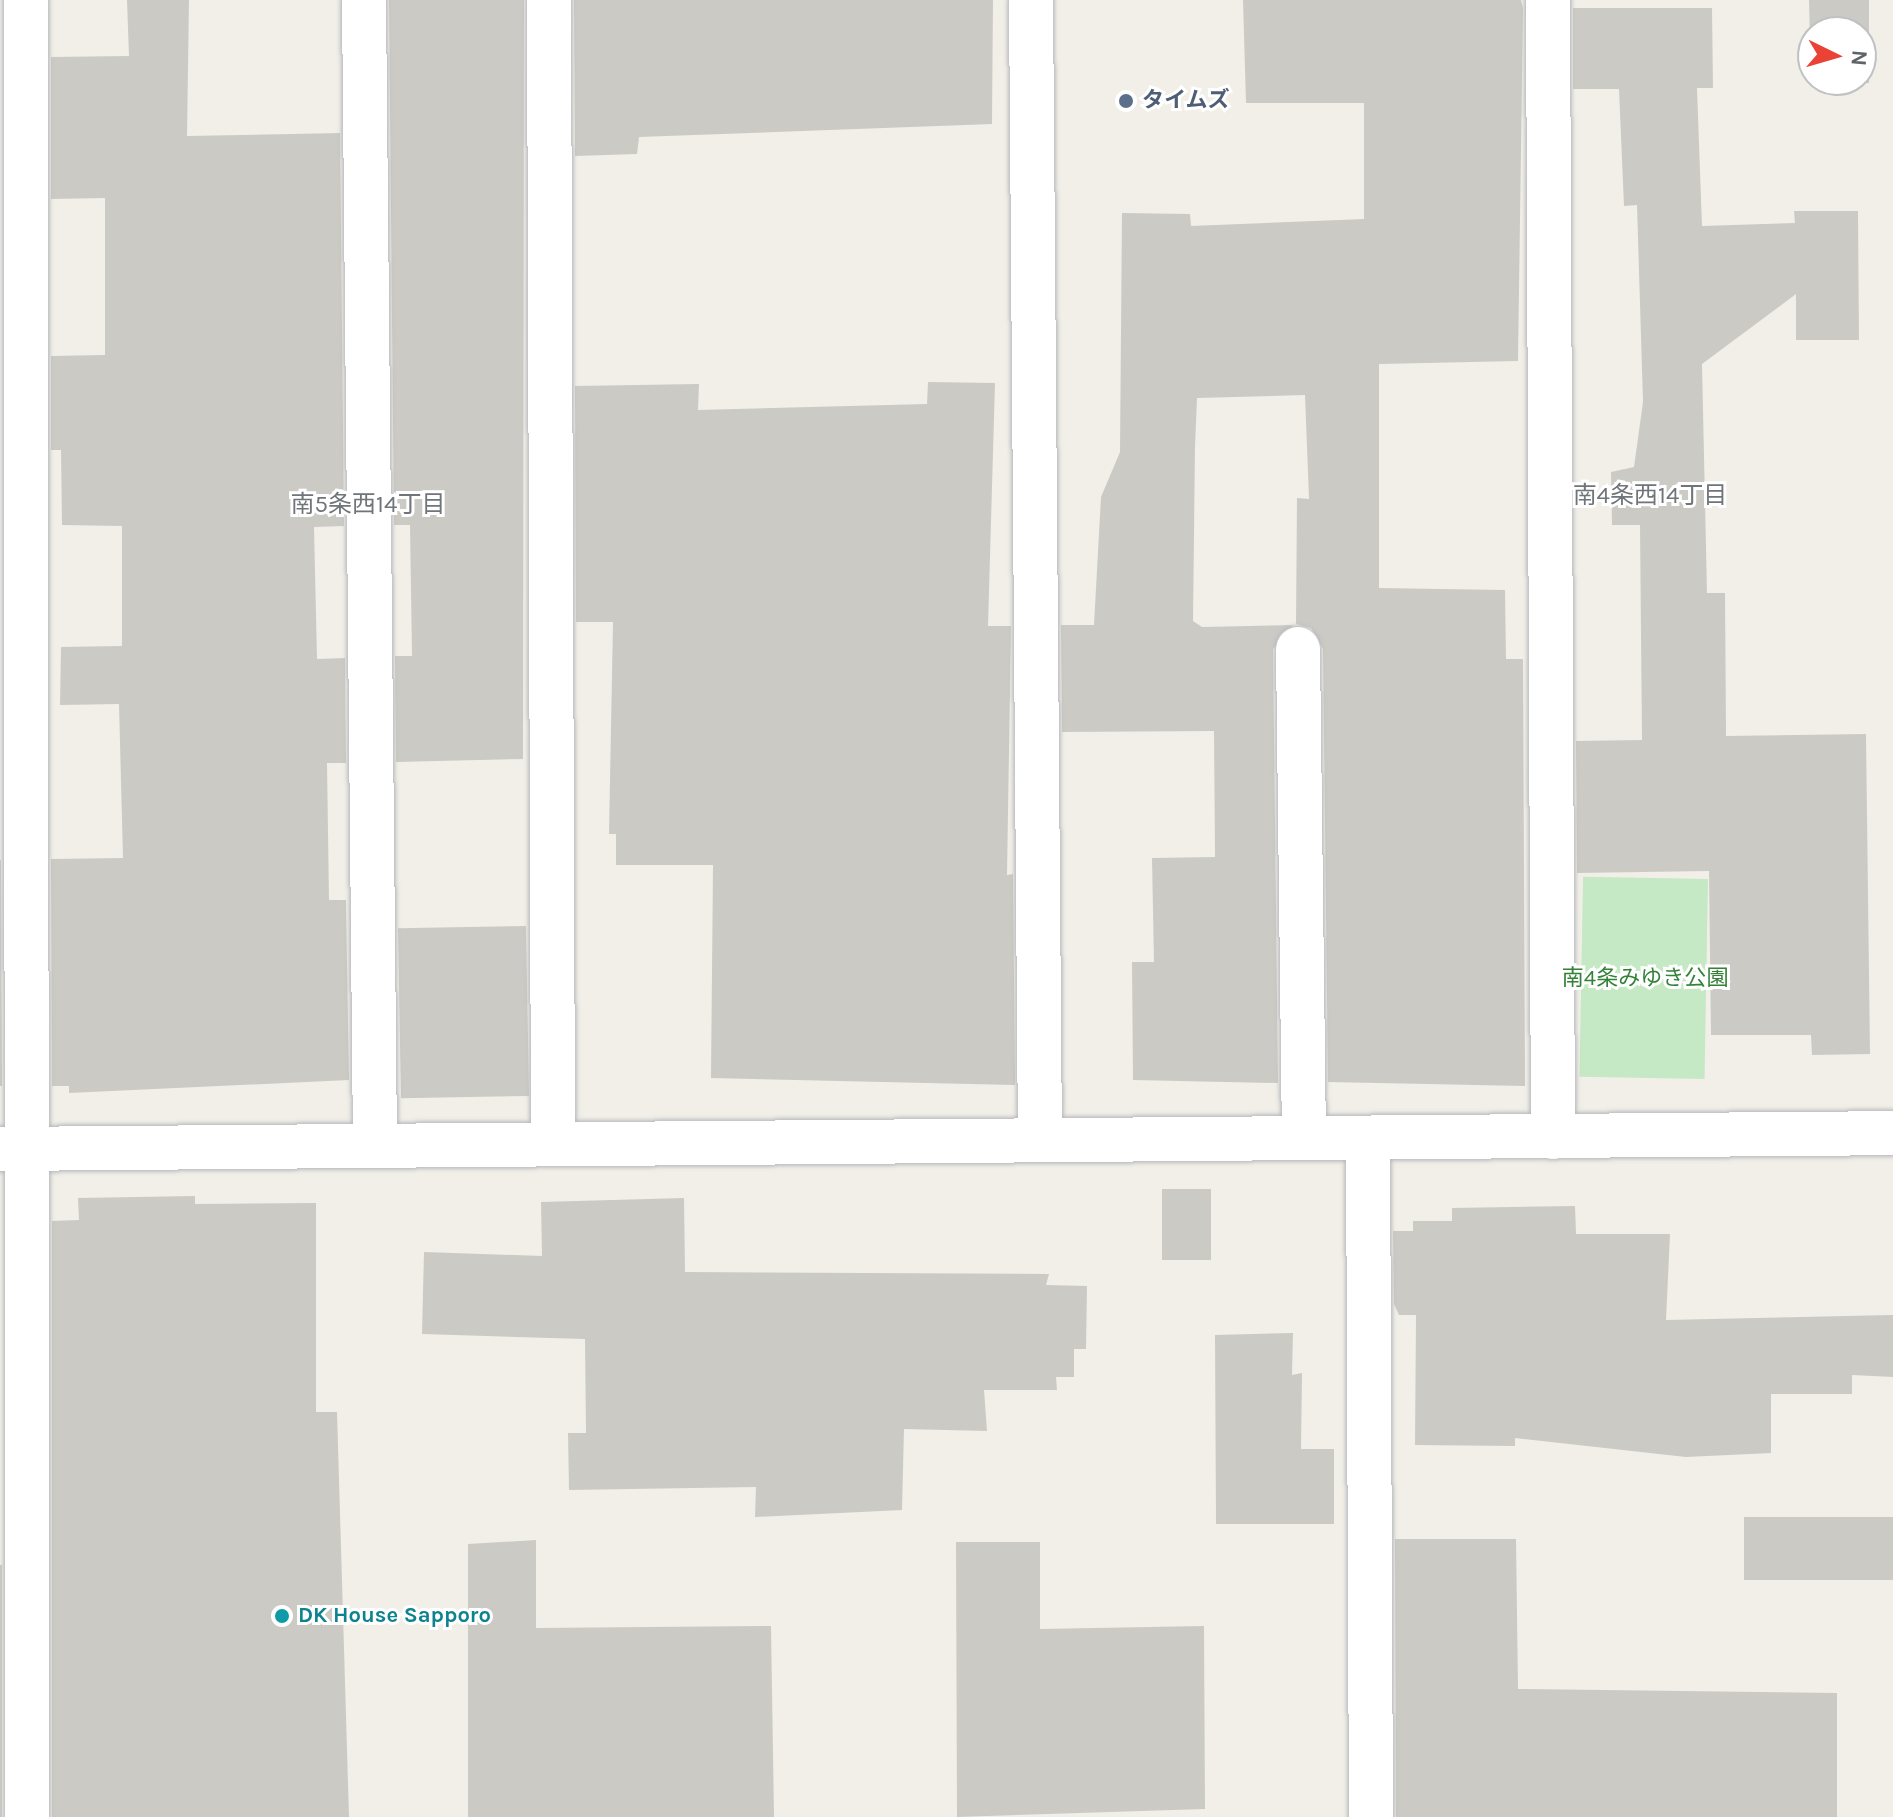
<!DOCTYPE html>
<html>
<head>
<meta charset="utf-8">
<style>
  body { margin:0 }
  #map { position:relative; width:1893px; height:1817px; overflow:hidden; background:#f1efe8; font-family:Karla,"Noto Sans JP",sans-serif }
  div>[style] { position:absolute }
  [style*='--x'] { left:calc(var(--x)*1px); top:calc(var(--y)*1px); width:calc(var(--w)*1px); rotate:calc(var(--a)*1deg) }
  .green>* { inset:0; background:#c5e8c5; transform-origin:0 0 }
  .building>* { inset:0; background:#cccac5; transform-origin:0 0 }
  .roads { filter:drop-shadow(0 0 2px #b5b8bc) drop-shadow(0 0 2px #b5b8bc) }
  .minor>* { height:44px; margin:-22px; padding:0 22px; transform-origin:22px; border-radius:22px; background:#fff }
  .dots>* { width:22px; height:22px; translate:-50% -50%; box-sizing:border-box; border:4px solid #fff; border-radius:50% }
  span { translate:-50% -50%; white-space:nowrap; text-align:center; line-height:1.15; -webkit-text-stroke:6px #fff; paint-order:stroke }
  .service-label { font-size:22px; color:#4e5e75; font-weight:700 }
  .left { translate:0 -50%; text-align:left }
  .park-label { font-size:22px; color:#348238 }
  .culture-label { font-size:22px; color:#0d838f; font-weight:700 }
  .neighbourhood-label { font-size:24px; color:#70757a }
  .north { position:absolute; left:1797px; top:16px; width:80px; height:80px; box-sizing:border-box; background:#fff; border:2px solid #bfc1c3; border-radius:50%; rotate:95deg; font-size:22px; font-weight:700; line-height:32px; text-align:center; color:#5f6368 }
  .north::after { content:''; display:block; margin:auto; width:28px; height:36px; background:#ea4335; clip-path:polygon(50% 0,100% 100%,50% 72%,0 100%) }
</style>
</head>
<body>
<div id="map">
  <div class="green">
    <i style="left:1708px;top:879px;width:200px;height:125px;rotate:91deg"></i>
  </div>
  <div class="building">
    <i style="clip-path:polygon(127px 0,189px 0,187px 136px,340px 133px,344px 526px,314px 527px,317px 659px,345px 658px,346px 763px,327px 763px,329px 900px,346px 900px,349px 1080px,69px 1093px,69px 1086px,52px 1086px,51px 859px,123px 858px,119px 704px,60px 705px,61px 647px,122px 646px,122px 526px,62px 525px,61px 450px,51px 450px,51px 356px,105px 355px,105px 198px,51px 199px,51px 57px,129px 56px)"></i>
    <i style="clip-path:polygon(389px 0,524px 0,523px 759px,396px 762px,395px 656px,412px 656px,410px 525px,394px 525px)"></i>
    <i style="clip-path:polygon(574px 0,993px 0,992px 124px,639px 137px,637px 154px,575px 156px)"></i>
    <i style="clip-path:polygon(1243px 0,1521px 0,1523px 8px,1518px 361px,1379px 364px,1379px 588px,1505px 590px,1506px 659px,1523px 659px,1525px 1086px,1328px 1082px,1323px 649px,1311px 628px,1296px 624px,1297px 498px,1309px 499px,1305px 395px,1197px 398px,1195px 447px,1193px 621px,1202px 627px,1293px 625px,1273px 649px,1278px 1083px,1133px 1080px,1132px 962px,1154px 962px,1152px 858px,1215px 857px,1214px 731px,1062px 732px,1061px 625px,1094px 625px,1101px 497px,1120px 452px,1122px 213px,1190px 214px,1191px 226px,1364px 219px,1364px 103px,1246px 103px)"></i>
    <i style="clip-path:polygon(evenodd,1809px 0,1869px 0,1869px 83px,1811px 85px,1809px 0,1813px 32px,1861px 32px,1861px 80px,1813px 80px,1813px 32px)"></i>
    <i style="clip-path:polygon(1573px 8px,1712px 8px,1713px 88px,1697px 88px,1702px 226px,1795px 223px,1794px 211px,1858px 211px,1859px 340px,1796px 340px,1796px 294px,1702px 364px,1707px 593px,1725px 593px,1726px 736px,1866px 734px,1870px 1054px,1812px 1055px,1811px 1035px,1711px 1035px,1709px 871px,1577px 873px,1576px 741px,1642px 740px,1640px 525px,1612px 525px,1611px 472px,1634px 467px,1643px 402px,1637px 205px,1624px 206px,1619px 89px,1573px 89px)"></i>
    <i style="clip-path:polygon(928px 382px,995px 383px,988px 626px,1011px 626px,1007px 875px,1013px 874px,1015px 1085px,711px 1078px,713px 865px,616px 865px,616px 834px,609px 834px,613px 622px,576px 622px,575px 386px,699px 384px,698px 410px,927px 404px)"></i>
    <i style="clip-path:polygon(1px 860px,2px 1086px,0 1086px,0 860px)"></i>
    <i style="left:526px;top:926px;width:170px;height:128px;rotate:89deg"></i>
    <i style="left:1162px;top:1189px;width:49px;height:71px"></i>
    <i style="clip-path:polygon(195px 1196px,195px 1204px,316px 1203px,316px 1412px,337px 1412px,349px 1817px,52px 1817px,52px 1221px,79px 1220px,78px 1198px)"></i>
    <i style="clip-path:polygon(684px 1198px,685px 1272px,1049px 1274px,1046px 1285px,1087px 1286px,1086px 1349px,1074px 1349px,1074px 1377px,1056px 1377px,1057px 1390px,984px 1390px,987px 1431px,904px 1429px,902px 1510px,755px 1517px,756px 1487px,569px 1490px,568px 1433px,586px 1433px,585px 1339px,422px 1334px,424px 1252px,542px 1256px,541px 1202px)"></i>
    <i style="clip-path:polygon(1575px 1206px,1576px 1234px,1670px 1234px,1666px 1320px,1893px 1315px,1893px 1377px,1852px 1375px,1852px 1394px,1771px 1394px,1771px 1453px,1686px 1457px,1515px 1438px,1515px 1446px,1415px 1445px,1416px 1315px,1399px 1315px,1394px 1304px,1393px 1231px,1413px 1231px,1413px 1221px,1452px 1221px,1452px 1208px)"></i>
    <i style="clip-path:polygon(1293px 1333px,1292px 1375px,1302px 1373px,1301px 1449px,1334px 1449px,1334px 1524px,1216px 1524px,1215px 1335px)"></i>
    <i style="left:1893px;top:1517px;width:63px;height:149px;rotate:90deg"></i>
    <i style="clip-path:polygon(1395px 1539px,1516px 1539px,1518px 1689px,1837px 1693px,1837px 1817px,1396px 1817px)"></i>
    <i style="clip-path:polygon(536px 1540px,536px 1628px,771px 1626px,774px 1817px,468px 1817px,468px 1544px)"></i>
    <i style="clip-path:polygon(956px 1542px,1040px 1542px,1040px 1629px,1204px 1626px,1205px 1809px,957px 1817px)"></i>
    <i style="left:0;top:1565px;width:2px;height:252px"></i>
  </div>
  <div class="roads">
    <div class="minor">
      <i style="--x:26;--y:0;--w:1817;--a:89.97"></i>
      <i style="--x:364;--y:0;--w:1144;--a:89.45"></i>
      <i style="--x:549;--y:0;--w:1143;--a:89.8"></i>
      <i style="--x:1031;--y:0;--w:1140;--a:89.55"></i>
      <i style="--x:1548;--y:0;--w:1137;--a:89.75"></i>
      <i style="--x:1298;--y:649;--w:489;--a:89.3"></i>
      <i style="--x:1368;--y:1138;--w:679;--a:89.75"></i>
      <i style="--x:0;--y:1149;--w:1893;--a:-0.48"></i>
    </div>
  </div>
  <div class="dots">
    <i style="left:1126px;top:101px;background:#5c6f8a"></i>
    <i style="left:282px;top:1616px;background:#0f9aa8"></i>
  </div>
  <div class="service-label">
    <span class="left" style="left:1142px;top:101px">タイムズ</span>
  </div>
  <div class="park-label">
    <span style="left:1645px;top:979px">南4条みゆき公園</span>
  </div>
  <div class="culture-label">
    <span class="left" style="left:298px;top:1616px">DK House Sapporo</span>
  </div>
  <div class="neighbourhood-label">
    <span style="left:1650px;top:496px">南4条西14丁目</span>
    <span style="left:368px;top:505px">南5条西14丁目</span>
  </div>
  <div class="north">N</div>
</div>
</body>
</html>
